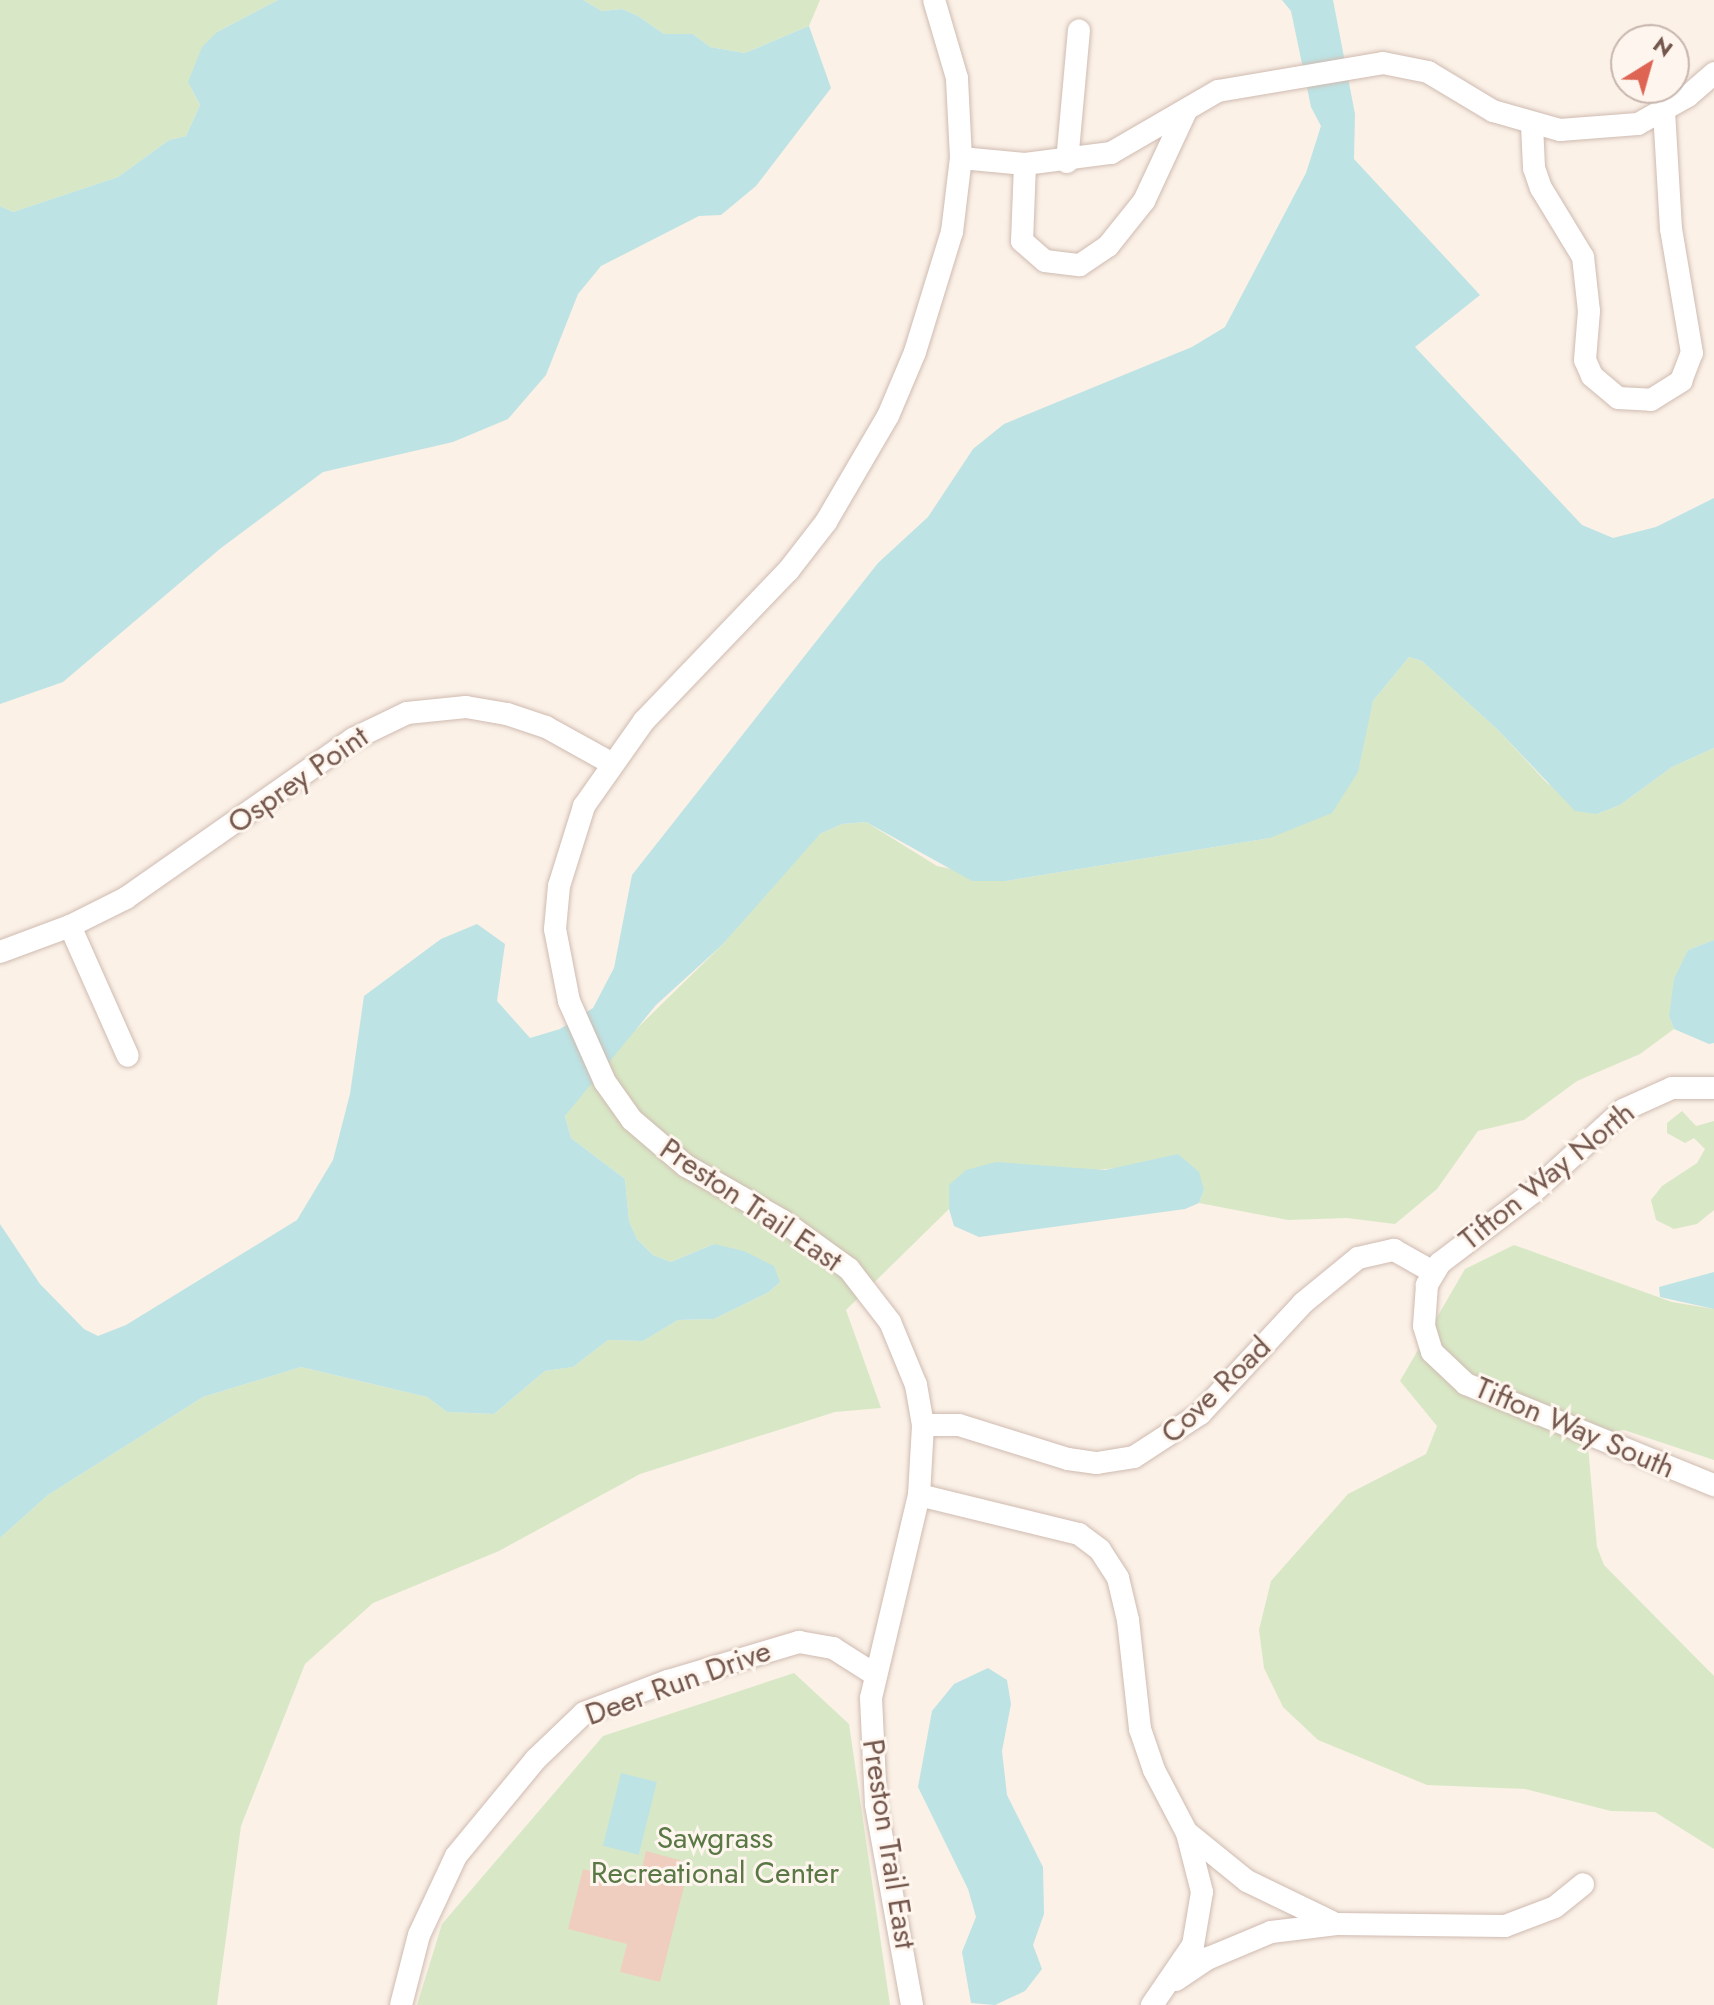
<!DOCTYPE html>
<html>
<head>
<meta charset="utf-8">
<style>
  body { margin:0 }
  #map { position:relative; width:1714px; height:2005px; overflow:hidden; background:#fbf1e7; font-family:Jost,sans-serif }
  div>[style] { position:absolute }
  [style*='--x'] { left:calc(var(--x)*1px); top:calc(var(--y)*1px); width:calc(var(--w)*1px); rotate:calc(var(--a)*1deg) }
  .green>* { inset:0; background:#d8e8c6 }
  .water>* { inset:0; background:#bde3e4; transform-origin:0 0 }
  .building>* { inset:0; background:#efcec0 }
  .roads { filter:drop-shadow(0 0 2px #cfbbb1) drop-shadow(0 0 2px #cfbbb1) }
  .minor>* { height:22px; margin:-11px; padding:0 11px; transform-origin:11px; border-radius:11px; background:#fff }
  span { translate:-50% -50%; white-space:nowrap; text-align:center; line-height:1.15; -webkit-text-stroke:6px #fef6ee; paint-order:stroke }
  .street-label { font-size:30px; color:#74574d }
  .park-label { font-size:30px; color:#5a7845 }
  .north { position:absolute; left:1610px; top:24px; width:80px; height:80px; box-sizing:border-box; background:#fef6ee; border:2px solid #c7b6ae; border-radius:50%; rotate:37deg; font-size:22px; font-weight:700; line-height:32px; text-align:center; color:#74574d }
  .north::after { content:''; display:block; margin:auto; width:28px; height:36px; background:#de6454; clip-path:polygon(50% 0,100% 100%,50% 72%,0 100%) }
</style>
</head>
<body>
<div id="map">
  <div class="green">
    <i style="clip-path:polygon(0 0,278px 0,217px 32px,192px 90px,200px 105px,186px 136px,169px 140px,118px 177px,13px 212px,0 206px)"></i>
    <i style="clip-path:polygon(583px 0,820px 0,809px 26px,745px 53px,710px 47px,693px 34px,664px 34px,638px 16px,622px 9px,602px 11px)"></i>
    <i style="clip-path:polygon(1409px 657px,1422px 661px,1498px 730px,1547px 783px,1597px 814px,1620px 805px,1672px 767px,1714px 748px,1714px 940px,1688px 950px,1669px 1016px,1674px 1029px,1640px 1054px,1577px 1081px,1524px 1120px,1478px 1131px,1437px 1189px,1395px 1224px,1347px 1218px,1288px 1220px,1199px 1203px,1204px 1190px,1178px 1154px,1146px 1165px,949px 1185px,949px 1209px,846px 1310px,881px 1408px,835px 1412px,640px 1474px,499px 1551px,373px 1603px,305px 1664px,241px 1826px,217px 2005px,0 2005px,0 1538px,48px 1495px,203px 1397px,301px 1367px,427px 1397px,447px 1412px,494px 1414px,545px 1371px,573px 1367px,608px 1340px,643px 1341px,678px 1320px,714px 1319px,769px 1292px,780px 1282px,714px 1244px,671px 1262px,653px 1255px,637px 1239px,629px 1221px,625px 1179px,571px 1138px,565px 1116px,619px 1046px,722px 945px,796px 858px,820px 834px,842px 824px,866px 822px,937px 866px,1006px 881px,1270px 838px,1365px 735px,1373px 701px)"></i>
    <i style="clip-path:polygon(1682px 1111px,1696px 1126px,1714px 1121px,1714px 1210px,1697px 1224px,1674px 1229px,1656px 1220px,1651px 1200px,1662px 1186px,1697px 1163px,1705px 1149px,1694px 1138px,1685px 1143px,1667px 1133px,1667px 1123px)"></i>
    <i style="clip-path:polygon(1514px 1245px,1672px 1302px,1714px 1309px,1714px 1460px,1624px 1430px,1587px 1435px,1597px 1547px,1604px 1565px,1714px 1676px,1714px 1849px,1655px 1812px,1611px 1811px,1525px 1789px,1427px 1785px,1318px 1740px,1283px 1707px,1264px 1668px,1259px 1630px,1271px 1581px,1348px 1494px,1426px 1454px,1437px 1426px,1400px 1381px,1465px 1269px)"></i>
    <i style="clip-path:polygon(794px 1673px,849px 1724px,890px 2005px,417px 2005px,442px 1924px,603px 1736px)"></i>
  </div>
  <div class="water">
    <i style="clip-path:polygon(278px 0,583px 0,602px 11px,622px 9px,638px 16px,664px 34px,693px 34px,710px 47px,745px 53px,809px 26px,831px 88px,756px 186px,721px 215px,699px 216px,601px 266px,578px 294px,546px 375px,508px 419px,453px 442px,323px 472px,221px 548px,63px 682px,0 704px,0 206px,13px 212px,118px 177px,169px 140px,186px 136px,200px 105px,188px 82px,202px 47px,217px 32px)"></i>
    <i style="clip-path:polygon(1282px 0,1333px 0,1355px 114px,1354px 159px,1480px 295px,1415px 347px,1582px 525px,1613px 538px,1656px 527px,1714px 498px,1714px 748px,1672px 767px,1620px 805px,1597px 814px,1575px 811px,1498px 730px,1422px 661px,1409px 657px,1373px 701px,1358px 772px,1332px 813px,1270px 838px,1006px 881px,972px 881px,866px 822px,842px 824px,820px 834px,722px 945px,656px 1005px,565px 1116px,571px 1138px,625px 1179px,629px 1221px,637px 1239px,653px 1255px,671px 1262px,714px 1244px,744px 1251px,774px 1266px,780px 1282px,769px 1292px,714px 1319px,678px 1320px,643px 1341px,608px 1340px,573px 1367px,545px 1371px,494px 1414px,447px 1412px,427px 1397px,301px 1367px,203px 1397px,48px 1495px,0 1538px,0 1224px,40px 1284px,84px 1329px,98px 1336px,126px 1325px,297px 1220px,333px 1160px,350px 1094px,364px 996px,441px 939px,477px 924px,505px 944px,497px 1001px,530px 1038px,560px 1029px,593px 1008px,614px 968px,632px 875px,878px 563px,928px 517px,973px 449px,1004px 424px,1192px 347px,1225px 327px,1306px 173px,1321px 126px,1311px 107px,1291px 11px)"></i>
    <i style="clip-path:polygon(1714px 940px,1714px 1043px,1709px 1044px,1674px 1029px,1669px 1016px,1674px 979px,1688px 950px)"></i>
    <i style="clip-path:polygon(1178px 1154px,1199px 1172px,1204px 1190px,1199px 1203px,1185px 1209px,979px 1237px,954px 1226px,949px 1209px,949px 1185px,966px 1170px,996px 1162px,1105px 1170px)"></i>
    <i style="clip-path:polygon(1714px 1272px,1714px 1309px,1660px 1297px,1659px 1287px)"></i>
    <i style="clip-path:polygon(988px 1668px,1007px 1680px,1011px 1704px,1002px 1751px,1007px 1795px,1043px 1867px,1044px 1914px,1033px 1945px,1042px 1969px,1025px 1991px,995px 2005px,971px 2003px,962px 1952px,976px 1917px,968px 1889px,918px 1787px,932px 1711px,954px 1684px)"></i>
    <i style="left:621px;top:1773px;width:37px;height:75px;rotate:14deg"></i>
  </div>
  <div class="building">
    <i style="clip-path:polygon(646px 1851px,690px 1863px,660px 1982px,620px 1972px,627px 1944px,568px 1929px,583px 1869px,638px 1884px)"></i>
  </div>
  <div class="roads">
    <div class="minor">
      <i style="--x:1532;--y:125;--w:43;--a:87.3"></i>
      <i style="--x:1534;--y:168;--w:21;--a:71"></i>
      <i style="--x:1541;--y:188;--w:81;--a:58.7"></i>
      <i style="--x:1583;--y:257;--w:54;--a:83.7"></i>
      <i style="--x:1589;--y:311;--w:49;--a:94.7"></i>
      <i style="--x:1585;--y:360;--w:17;--a:66"></i>
      <i style="--x:1592;--y:376;--w:34;--a:40"></i>
      <i style="--x:1618;--y:398;--w:33;--a:3"></i>
      <i style="--x:1651;--y:400;--w:36;--a:-32"></i>
      <i style="--x:1681;--y:381;--w:30;--a:-69"></i>
      <i style="--x:1692;--y:353;--w:126;--a:-99.6"></i>
      <i style="--x:1671;--y:229;--w:117;--a:-93.4"></i>
      <i style="--x:961;--y:158;--w:64;--a:5.4"></i>
      <i style="--x:1025;--y:164;--w:87;--a:-7.3"></i>
      <i style="--x:1111;--y:153;--w:124;--a:-30.1"></i>
      <i style="--x:1218;--y:91;--w:167;--a:-9.6"></i>
      <i style="--x:1383;--y:63;--w:46;--a:11.3"></i>
      <i style="--x:1428;--y:72;--w:76;--a:31"></i>
      <i style="--x:1493;--y:111;--w:70;--a:15.8"></i>
      <i style="--x:1560;--y:130;--w:78;--a:-4.4"></i>
      <i style="--x:1638;--y:124;--w:57;--a:-29.2"></i>
      <i style="--x:1688;--y:96;--w:35;--a:-41"></i>
      <i style="--x:1067;--y:162;--w:132;--a:-84.8"></i>
      <i style="--x:1025;--y:164;--w:77;--a:92.2"></i>
      <i style="--x:1022;--y:241;--w:30;--a:41"></i>
      <i style="--x:1045;--y:261;--w:35;--a:7"></i>
      <i style="--x:1080;--y:265;--w:34;--a:-34"></i>
      <i style="--x:1108;--y:246;--w:58;--a:-51.3"></i>
      <i style="--x:1144;--y:201;--w:99;--a:-65"></i>
      <i style="--x:70;--y:926;--w:142;--a:66"></i>
      <i style="--x:0;--y:952;--w:75;--a:-20.4"></i>
      <i style="--x:70;--y:926;--w:63;--a:-26.6"></i>
      <i style="--x:126;--y:898;--w:277;--a:-35"></i>
      <i style="--x:353;--y:739;--w:60;--a:-25.7"></i>
      <i style="--x:407;--y:713;--w:59;--a:-5.8"></i>
      <i style="--x:466;--y:707;--w:42;--a:9.7"></i>
      <i style="--x:507;--y:714;--w:41;--a:18.4"></i>
      <i style="--x:546;--y:727;--w:74;--a:29"></i>
      <i style="--x:1714;--y:1088;--w:42;--a:180"></i>
      <i style="--x:1672;--y:1088;--w:54;--a:155.8"></i>
      <i style="--x:1623;--y:1110;--w:123;--a:137.6"></i>
      <i style="--x:1532;--y:1193;--w:116;--a:142.7"></i>
      <i style="--x:1440;--y:1263;--w:26;--a:121"></i>
      <i style="--x:1427;--y:1285;--w:41;--a:94.2"></i>
      <i style="--x:1424;--y:1326;--w:27;--a:73"></i>
      <i style="--x:1432;--y:1352;--w:47;--a:43.3"></i>
      <i style="--x:1466;--y:1384;--w:268;--a:22.2"></i>
      <i style="--x:923;--y:1425;--w:36;--a:0"></i>
      <i style="--x:959;--y:1425;--w:114;--a:17.3"></i>
      <i style="--x:1068;--y:1459;--w:29;--a:8"></i>
      <i style="--x:1097;--y:1463;--w:37;--a:-9"></i>
      <i style="--x:1134;--y:1457;--w:79;--a:-33.1"></i>
      <i style="--x:1200;--y:1414;--w:151;--a:-47.1"></i>
      <i style="--x:1303;--y:1303;--w:71;--a:-39.3"></i>
      <i style="--x:1358;--y:1258;--w:37;--a:-13"></i>
      <i style="--x:1394;--y:1250;--w:45;--a:29.4"></i>
      <i style="--x:919;--y:1495;--w:165;--a:13.7"></i>
      <i style="--x:1079;--y:1534;--w:26;--a:37"></i>
      <i style="--x:1100;--y:1550;--w:33;--a:57"></i>
      <i style="--x:1118;--y:1578;--w:43;--a:76.6"></i>
      <i style="--x:1128;--y:1620;--w:110;--a:83.7"></i>
      <i style="--x:1140;--y:1729;--w:43;--a:71.1"></i>
      <i style="--x:1154;--y:1770;--w:71;--a:62.4"></i>
      <i style="--x:1187;--y:1833;--w:61;--a:75.7"></i>
      <i style="--x:1202;--y:1892;--w:54;--a:99.6"></i>
      <i style="--x:1193;--y:1945;--w:73;--a:124.3"></i>
      <i style="--x:1189;--y:1834;--w:75;--a:39"></i>
      <i style="--x:1247;--y:1881;--w:94;--a:25.8"></i>
      <i style="--x:1176;--y:1980;--w:40;--a:-34"></i>
      <i style="--x:1209;--y:1958;--w:67;--a:-22.8"></i>
      <i style="--x:1271;--y:1932;--w:66;--a:-6.9"></i>
      <i style="--x:1337;--y:1924;--w:168;--a:0.7"></i>
      <i style="--x:1505;--y:1926;--w:53;--a:-20.8"></i>
      <i style="--x:1555;--y:1907;--w:36;--a:-39"></i>
      <i style="--x:401;--y:2005;--w:72;--a:-75.6"></i>
      <i style="--x:419;--y:1935;--w:87;--a:-64.9"></i>
      <i style="--x:456;--y:1856;--w:126;--a:-50.5"></i>
      <i style="--x:536;--y:1759;--w:66;--a:-43.8"></i>
      <i style="--x:584;--y:1713;--w:90;--a:-20.9"></i>
      <i style="--x:668;--y:1681;--w:137;--a:-16.6"></i>
      <i style="--x:799;--y:1642;--w:35;--a:10"></i>
      <i style="--x:833;--y:1648;--w:49;--a:32.4"></i>
      <i style="--x:912;--y:2005;--w:204;--a:-100.2"></i>
      <i style="--x:876;--y:1804;--w:106;--a:-92.7"></i>
      <i style="--x:871;--y:1698;--w:209;--a:-76.7"></i>
      <i style="--x:919;--y:1495;--w:70;--a:-86.7"></i>
      <i style="--x:923;--y:1425;--w:41;--a:-99.9"></i>
      <i style="--x:916;--y:1385;--w:68;--a:-112.4"></i>
      <i style="--x:890;--y:1322;--w:67;--a:-127.7"></i>
      <i style="--x:849;--y:1269;--w:82;--a:-144"></i>
      <i style="--x:783;--y:1221;--w:112;--a:-150.4"></i>
      <i style="--x:686;--y:1166;--w:71;--a:-139.6"></i>
      <i style="--x:632;--y:1120;--w:47;--a:-125.4"></i>
      <i style="--x:605;--y:1082;--w:89;--a:-114"></i>
      <i style="--x:569;--y:1001;--w:73;--a:-101"></i>
      <i style="--x:555;--y:929;--w:43;--a:-84.7"></i>
      <i style="--x:559;--y:886;--w:84;--a:-72.6"></i>
      <i style="--x:584;--y:806;--w:104;--a:-54.8"></i>
      <i style="--x:644;--y:721;--w:208;--a:-46.2"></i>
      <i style="--x:788;--y:571;--w:62;--a:-52.2"></i>
      <i style="--x:826;--y:522;--w:123;--a:-59.7"></i>
      <i style="--x:888;--y:416;--w:69;--a:-67.1"></i>
      <i style="--x:915;--y:352;--w:126;--a:-72.9"></i>
      <i style="--x:952;--y:232;--w:75;--a:-83.1"></i>
      <i style="--x:961;--y:158;--w:80;--a:-92.9"></i>
      <i style="--x:957;--y:78;--w:81;--a:-106.4"></i>
    </div>
  </div>
  <div class="street-label">
    <span style="left:298px;top:780px;rotate:-35deg">Osprey Point</span>
    <span style="left:1547px;top:1176px;rotate:-39deg">Tifton Way North</span>
    <span style="left:751px;top:1205px;rotate:34deg">Preston Trail East</span>
    <span style="left:1216px;top:1390px;rotate:-44deg">Cove Road</span>
    <span style="left:1575px;top:1428px;rotate:23deg">Tifton Way South</span>
    <span style="left:678px;top:1683px;rotate:-20deg">Deer Run Drive</span>
    <span style="left:889px;top:1844px;rotate:81deg">Preston Trail East</span>
  </div>
  <div class="park-label">
    <span style="left:715px;top:1855px">Sawgrass<br>Recreational Center</span>
  </div>
  <div class="north">N</div>
</div>
</body>
</html>
